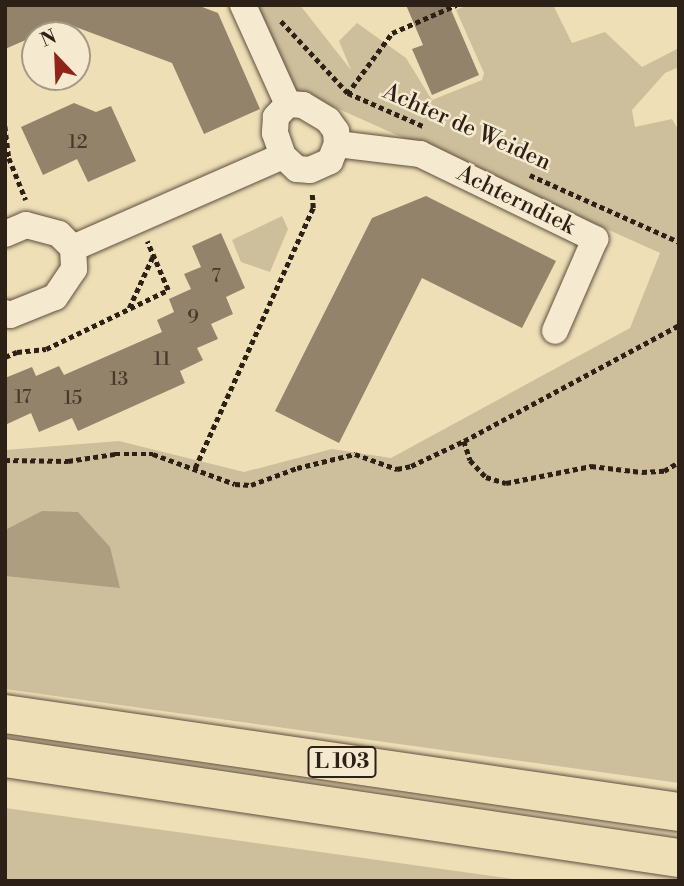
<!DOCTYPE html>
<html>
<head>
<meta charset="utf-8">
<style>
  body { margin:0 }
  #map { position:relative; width:684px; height:886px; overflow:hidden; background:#efdfb7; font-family:"Libre Bodoni",serif }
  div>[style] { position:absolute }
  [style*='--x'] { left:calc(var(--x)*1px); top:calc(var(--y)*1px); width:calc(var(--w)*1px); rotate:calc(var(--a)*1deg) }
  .green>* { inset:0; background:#cebf9c }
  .water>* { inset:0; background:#ad9e80 }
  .building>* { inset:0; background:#92836a }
  .path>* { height:4.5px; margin-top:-2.25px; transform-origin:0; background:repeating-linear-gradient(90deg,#2d2016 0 5px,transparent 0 8.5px) }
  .roads { filter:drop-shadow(0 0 2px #5e503e) drop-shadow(0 0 2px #5e503e) }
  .minor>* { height:26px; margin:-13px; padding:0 13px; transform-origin:13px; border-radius:13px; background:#f5ead0 }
  .highway>* { height:38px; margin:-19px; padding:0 19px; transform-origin:19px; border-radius:19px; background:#efdfb7 }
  span { translate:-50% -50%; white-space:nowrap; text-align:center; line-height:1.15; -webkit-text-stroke:5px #f5ead0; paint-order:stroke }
  .number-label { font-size:19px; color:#46392b }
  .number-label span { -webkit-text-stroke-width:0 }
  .shield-label span { padding:2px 5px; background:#f5ead0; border:2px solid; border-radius:5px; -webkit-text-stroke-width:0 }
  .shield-label { font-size:21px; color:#2d2016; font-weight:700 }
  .street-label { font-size:23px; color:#2d2016 }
  .frame { position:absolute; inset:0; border:7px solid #2d2016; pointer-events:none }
  .north { position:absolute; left:21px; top:21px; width:70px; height:70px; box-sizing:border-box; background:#f5ead0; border:2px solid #a59986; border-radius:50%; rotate:337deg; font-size:19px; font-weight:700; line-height:28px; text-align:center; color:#2d2016 }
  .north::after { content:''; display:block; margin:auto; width:24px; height:32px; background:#8f2418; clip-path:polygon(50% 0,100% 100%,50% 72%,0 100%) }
</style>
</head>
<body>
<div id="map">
  <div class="green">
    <i style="clip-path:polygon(255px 5px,300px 5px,351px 70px,339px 41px,357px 23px,406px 58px,432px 100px,482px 80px,484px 73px,456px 10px,468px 5px,553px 5px,572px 43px,605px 32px,642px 67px,679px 48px,679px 67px,665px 73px,632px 110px,635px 127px,672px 119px,679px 131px,679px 783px,5px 689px,5px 450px,119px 441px,244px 472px,332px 449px,391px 458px,630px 328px,660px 253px,292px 88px)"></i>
    <i style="clip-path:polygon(282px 216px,288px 229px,270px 272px,241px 262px,232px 240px)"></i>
    <i style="clip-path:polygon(5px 808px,527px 881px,5px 881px)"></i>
  </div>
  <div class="water">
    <i style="clip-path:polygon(42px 511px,78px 512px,110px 547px,120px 588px,5px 576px,5px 530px)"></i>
  </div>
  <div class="building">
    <i style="clip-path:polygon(5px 5px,197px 5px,218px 13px,260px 109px,204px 134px,172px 63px,65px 23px,5px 49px)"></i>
    <i style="clip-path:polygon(406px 5px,449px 5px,479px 75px,432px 95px,412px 49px,423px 45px)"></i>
    <i style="clip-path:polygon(74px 103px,96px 112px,111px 106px,136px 161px,88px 182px,77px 159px,43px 175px,21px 127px)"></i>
    <i style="clip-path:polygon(426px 196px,556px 261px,522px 328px,422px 278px,339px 443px,275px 411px,372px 218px)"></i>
    <i style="clip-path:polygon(221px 233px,245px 288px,226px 297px,233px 314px,211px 324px,218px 339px,197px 348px,203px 360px,180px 371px,185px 383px,78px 431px,72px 418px,39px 432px,31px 413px,5px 425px,5px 378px,32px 367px,36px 376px,59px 366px,64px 375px,162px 332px,157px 320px,174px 312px,169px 299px,191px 289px,184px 274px,201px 267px,192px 246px)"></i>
  </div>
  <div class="path">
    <i style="--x:281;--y:21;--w:98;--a:47.1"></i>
    <i style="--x:348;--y:93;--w:82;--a:23.7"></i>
    <i style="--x:347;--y:94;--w:76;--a:-53.6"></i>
    <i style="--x:392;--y:33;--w:70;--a:-23.6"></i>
    <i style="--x:5;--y:126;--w:32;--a:83"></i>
    <i style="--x:9;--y:158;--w:45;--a:68"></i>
    <i style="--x:530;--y:175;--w:163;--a:24.2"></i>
    <i style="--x:129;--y:308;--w:57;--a:-65.2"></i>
    <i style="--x:5;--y:357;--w:13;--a:-23"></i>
    <i style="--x:17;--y:352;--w:29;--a:-6"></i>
    <i style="--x:46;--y:349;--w:136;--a:-25.8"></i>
    <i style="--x:168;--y:290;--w:53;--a:-113.2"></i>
    <i style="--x:464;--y:441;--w:20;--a:72"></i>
    <i style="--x:470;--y:460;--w:23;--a:47"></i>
    <i style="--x:486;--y:477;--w:21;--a:17"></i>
    <i style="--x:506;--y:483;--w:87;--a:-11.3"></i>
    <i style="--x:591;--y:466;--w:51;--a:6.7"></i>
    <i style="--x:642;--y:472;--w:22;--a:-3"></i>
    <i style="--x:664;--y:471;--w:17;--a:-31"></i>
    <i style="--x:5;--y:460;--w:63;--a:0.9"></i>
    <i style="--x:68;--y:461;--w:48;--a:-8.5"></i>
    <i style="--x:115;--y:454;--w:38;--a:0"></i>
    <i style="--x:153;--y:454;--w:87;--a:20.1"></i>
    <i style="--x:235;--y:484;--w:16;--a:4"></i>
    <i style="--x:251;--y:485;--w:49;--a:-20.3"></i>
    <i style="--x:297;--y:468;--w:60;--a:-13.6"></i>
    <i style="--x:355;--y:454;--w:45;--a:19.7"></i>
    <i style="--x:397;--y:469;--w:14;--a:-12"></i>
    <i style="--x:411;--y:466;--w:59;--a:-25.3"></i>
    <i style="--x:464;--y:441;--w:244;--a:-28.3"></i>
    <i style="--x:195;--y:468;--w:286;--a:-65.6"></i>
    <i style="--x:313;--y:208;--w:15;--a:-94"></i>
  </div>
  <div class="roads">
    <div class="minor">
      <i style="--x:243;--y:5;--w:109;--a:65.6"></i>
      <i style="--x:288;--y:104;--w:15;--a:4"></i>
      <i style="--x:303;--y:105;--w:29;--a:31"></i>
      <i style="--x:328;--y:120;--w:14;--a:54"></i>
      <i style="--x:336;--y:131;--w:13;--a:86"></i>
      <i style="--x:337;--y:144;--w:84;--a:6.9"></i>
      <i style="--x:420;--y:154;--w:195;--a:25.9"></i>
      <i style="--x:595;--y:239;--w:100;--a:113.5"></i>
      <i style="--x:288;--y:104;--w:18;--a:133"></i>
      <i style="--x:276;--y:117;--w:16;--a:94"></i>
      <i style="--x:275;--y:133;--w:24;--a:71"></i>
      <i style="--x:283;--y:156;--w:19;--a:43"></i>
      <i style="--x:297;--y:169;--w:13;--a:4"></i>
      <i style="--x:310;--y:170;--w:22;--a:-24"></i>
      <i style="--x:330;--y:161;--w:18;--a:-68"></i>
      <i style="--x:5;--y:234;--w:23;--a:-23"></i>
      <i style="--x:26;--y:225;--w:34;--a:15"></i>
      <i style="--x:59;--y:234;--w:20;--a:45"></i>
      <i style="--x:73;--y:248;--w:21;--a:87"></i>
      <i style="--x:74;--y:269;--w:34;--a:124"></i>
      <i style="--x:55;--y:297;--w:48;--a:158.2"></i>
      <i style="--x:10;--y:315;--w:5;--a:-158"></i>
      <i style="--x:73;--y:248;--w:229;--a:-23.7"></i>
    </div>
    <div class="highway">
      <i style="--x:5;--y:714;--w:681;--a:8.27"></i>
      <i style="--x:5;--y:758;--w:681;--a:8.44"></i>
    </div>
  </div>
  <div class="number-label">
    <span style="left:78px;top:143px">12</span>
    <span style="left:216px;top:277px">7</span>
    <span style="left:193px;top:318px">9</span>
    <span style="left:162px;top:360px">11</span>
    <span style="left:119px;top:380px">13</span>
    <span style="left:23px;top:398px">17</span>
    <span style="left:73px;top:399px">15</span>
  </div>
  <div class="shield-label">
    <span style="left:342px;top:762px">L 103</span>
  </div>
  <div class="street-label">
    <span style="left:467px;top:127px;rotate:24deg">Achter de Weiden</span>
    <span style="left:516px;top:200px;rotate:26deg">Achterndiek</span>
  </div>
  <div class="frame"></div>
  <div class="north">N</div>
</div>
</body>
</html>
